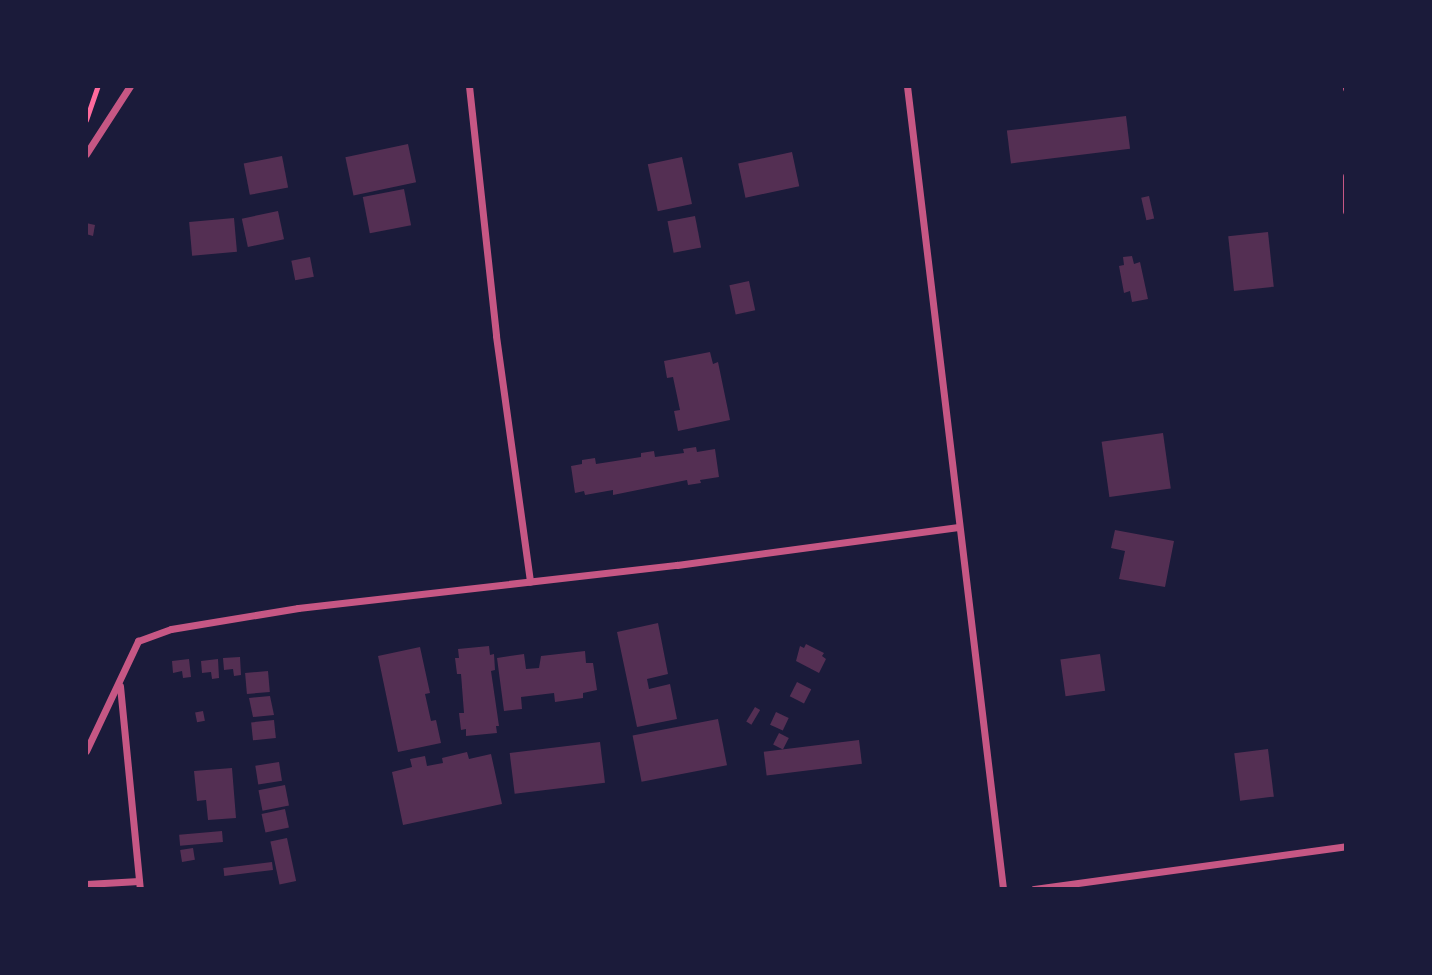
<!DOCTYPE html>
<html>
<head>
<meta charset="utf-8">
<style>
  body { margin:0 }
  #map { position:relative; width:1432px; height:975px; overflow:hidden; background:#1b1b3a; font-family:Roboto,sans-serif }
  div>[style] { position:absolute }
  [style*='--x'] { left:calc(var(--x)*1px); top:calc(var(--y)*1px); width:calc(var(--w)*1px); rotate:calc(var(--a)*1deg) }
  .building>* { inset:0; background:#542f53; transform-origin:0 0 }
  .path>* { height:4.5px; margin:-2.25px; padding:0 2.25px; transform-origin:2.25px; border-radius:2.25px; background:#ff6b9d }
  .minor>* { height:7px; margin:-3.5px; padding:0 3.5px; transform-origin:3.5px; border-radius:3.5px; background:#c65784 }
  span { translate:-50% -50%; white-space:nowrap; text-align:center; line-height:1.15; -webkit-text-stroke:6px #1b1b3a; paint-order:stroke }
  .frame { position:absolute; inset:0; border:88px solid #1b1b3a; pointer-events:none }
</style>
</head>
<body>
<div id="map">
  <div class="building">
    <i style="left:1126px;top:116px;width:33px;height:120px;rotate:83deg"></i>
    <i style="left:408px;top:144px;width:39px;height:64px;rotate:78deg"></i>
    <i style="left:792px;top:152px;width:35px;height:55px;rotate:78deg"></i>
    <i style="left:282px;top:156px;width:32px;height:39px;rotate:79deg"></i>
    <i style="left:682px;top:157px;width:48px;height:35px;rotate:78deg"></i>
    <i style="left:404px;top:189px;width:37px;height:42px;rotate:79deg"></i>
    <i style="left:1149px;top:196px;width:23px;height:8px;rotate:77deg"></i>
    <i style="left:278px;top:211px;width:29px;height:37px;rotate:78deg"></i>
    <i style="left:695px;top:216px;width:32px;height:28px;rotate:79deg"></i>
    <i style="left:234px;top:218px;width:34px;height:45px;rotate:85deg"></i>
    <i style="clip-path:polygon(86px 223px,95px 225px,93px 236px,86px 234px)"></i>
    <i style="left:1268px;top:232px;width:55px;height:40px;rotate:84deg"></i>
    <i style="clip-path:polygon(1132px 256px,1134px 264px,1140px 262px,1148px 299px,1132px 302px,1130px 291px,1124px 293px,1119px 266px,1124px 265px,1123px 257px)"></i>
    <i style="left:310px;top:257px;width:20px;height:19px;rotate:79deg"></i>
    <i style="left:749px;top:281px;width:30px;height:20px;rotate:78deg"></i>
    <i style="clip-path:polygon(710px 352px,713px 364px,718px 362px,730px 420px,678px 431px,674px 411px,680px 410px,673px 377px,667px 378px,664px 361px)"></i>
    <i style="left:1163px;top:433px;width:56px;height:62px;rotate:82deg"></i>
    <i style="clip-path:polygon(696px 447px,697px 452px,715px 449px,719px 477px,700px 480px,701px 483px,688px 485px,687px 480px,613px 495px,613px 490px,585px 495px,584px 491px,575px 493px,571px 466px,582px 464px,582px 460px,595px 458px,596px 464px,641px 457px,641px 453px,654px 451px,655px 457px,684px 453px,683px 449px)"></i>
    <i style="clip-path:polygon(1115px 530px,1174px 541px,1165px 587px,1119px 579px,1125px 551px,1111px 548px)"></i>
    <i style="clip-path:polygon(658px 623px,668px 674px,647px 679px,649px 689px,670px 684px,677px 719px,637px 727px,617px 632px)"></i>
    <i style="clip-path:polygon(806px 644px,824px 653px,822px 656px,826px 659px,819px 673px,796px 661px,800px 646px,804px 648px)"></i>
    <i style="clip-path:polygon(489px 646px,490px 655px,494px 654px,495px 670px,491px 671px,499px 726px,496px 726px,497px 733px,466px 736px,466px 729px,461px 730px,459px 713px,464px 713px,461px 674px,457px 674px,455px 658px,459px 658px,458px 649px)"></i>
    <i style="clip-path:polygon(420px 647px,430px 693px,425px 694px,431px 721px,436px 720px,441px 743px,398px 752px,378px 656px)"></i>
    <i style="clip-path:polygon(585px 651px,586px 663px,593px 663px,597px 690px,583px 693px,583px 698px,555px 702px,554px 693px,521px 697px,522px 709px,504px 711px,497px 658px,524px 654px,526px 669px,539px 668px,541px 656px)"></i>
    <i style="left:1100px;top:654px;width:37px;height:40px;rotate:82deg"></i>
    <i style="clip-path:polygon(240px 657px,241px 675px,234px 676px,233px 669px,224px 670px,223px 658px)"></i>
    <i style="clip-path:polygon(189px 659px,191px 677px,183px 678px,182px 671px,173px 673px,172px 661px)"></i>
    <i style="clip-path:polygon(218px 659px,219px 678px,212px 679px,211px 672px,202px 673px,201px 661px)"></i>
    <i style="left:268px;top:671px;width:21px;height:23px;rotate:85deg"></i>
    <i style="left:797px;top:682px;width:16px;height:16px;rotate:27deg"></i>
    <i style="clip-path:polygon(270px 696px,274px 715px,253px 717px,249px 698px)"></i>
    <i style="left:755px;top:707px;width:6px;height:17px;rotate:31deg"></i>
    <i style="left:203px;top:711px;width:10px;height:8px;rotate:79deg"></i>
    <i style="left:776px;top:712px;width:14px;height:14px;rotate:25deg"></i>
    <i style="left:718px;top:719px;width:47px;height:87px;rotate:79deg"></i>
    <i style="left:274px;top:720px;width:18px;height:23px;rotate:84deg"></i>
    <i style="left:779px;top:733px;width:11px;height:13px;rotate:27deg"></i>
    <i style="left:859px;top:740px;width:24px;height:96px;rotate:83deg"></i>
    <i style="left:600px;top:742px;width:41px;height:91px;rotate:83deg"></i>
    <i style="left:1268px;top:749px;width:48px;height:34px;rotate:83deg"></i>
    <i style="clip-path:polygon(467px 752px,469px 759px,491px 754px,502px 804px,403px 825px,392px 772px,412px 767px,410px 759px,425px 756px,427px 766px,443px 763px,442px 758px)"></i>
    <i style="left:279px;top:762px;width:19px;height:24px;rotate:81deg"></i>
    <i style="clip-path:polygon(232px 768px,236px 818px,208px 820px,206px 800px,197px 801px,194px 771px)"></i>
    <i style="left:285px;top:785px;width:21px;height:27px;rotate:79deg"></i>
    <i style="left:285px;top:809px;width:19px;height:24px;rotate:78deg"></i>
    <i style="left:222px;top:831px;width:11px;height:43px;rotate:85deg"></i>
    <i style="left:287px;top:838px;width:44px;height:17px;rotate:78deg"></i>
    <i style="left:193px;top:848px;width:12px;height:13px;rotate:81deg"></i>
    <i style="left:272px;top:862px;width:8px;height:49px;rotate:83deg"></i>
  </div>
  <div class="path">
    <i style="--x:86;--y:120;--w:36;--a:-71"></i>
  </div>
  <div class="minor">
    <i style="--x:469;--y:86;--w:251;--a:83.8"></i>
    <i style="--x:496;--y:336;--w:248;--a:82.1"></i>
    <i style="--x:907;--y:86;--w:809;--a:83.18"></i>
    <i style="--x:1346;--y:86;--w:2;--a:90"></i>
    <i style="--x:86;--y:154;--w:81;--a:-57.1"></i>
    <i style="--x:1346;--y:176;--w:35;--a:90"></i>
    <i style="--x:120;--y:686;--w:204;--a:84.4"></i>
    <i style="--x:86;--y:751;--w:122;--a:-64.7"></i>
    <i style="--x:138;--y:641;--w:35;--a:-20"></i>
    <i style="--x:171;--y:629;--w:129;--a:-9.4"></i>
    <i style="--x:298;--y:608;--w:381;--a:-6.5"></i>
    <i style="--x:677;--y:565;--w:284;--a:-7.7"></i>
    <i style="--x:86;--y:884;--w:53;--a:-3.2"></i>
    <i style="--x:1034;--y:889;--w:315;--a:-7.8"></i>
  </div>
  <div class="frame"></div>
</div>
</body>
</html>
